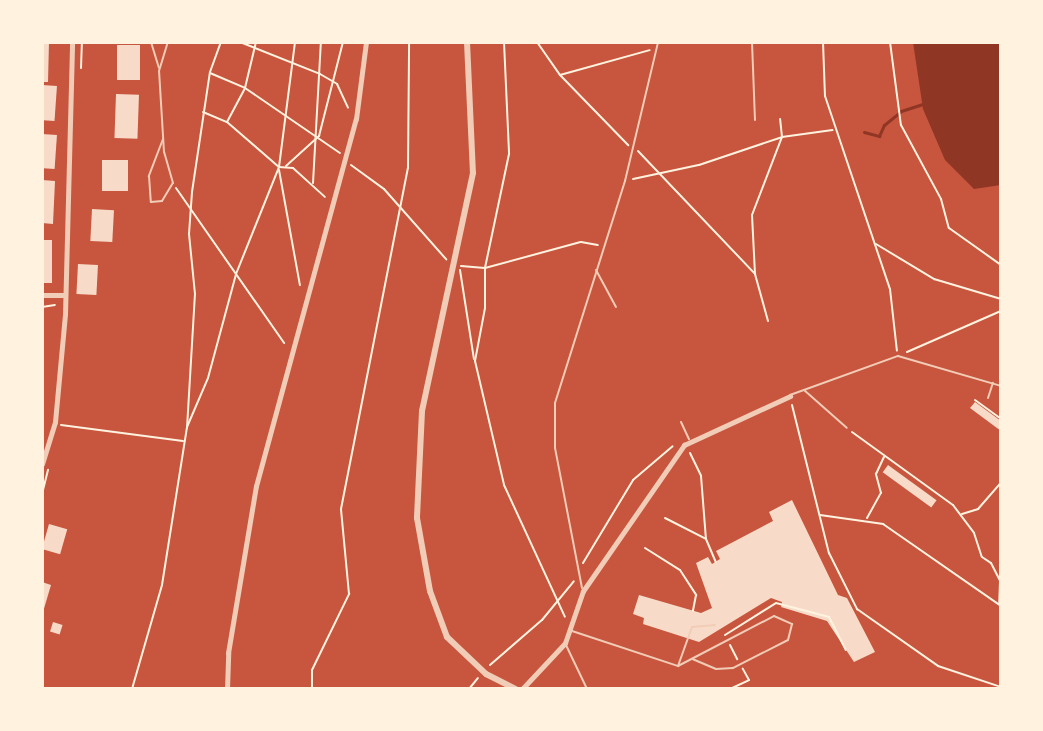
<!DOCTYPE html>
<html>
<head>
<meta charset="utf-8">
<style>
  body { margin:0 }
  #map { position:relative; width:1043px; height:731px; overflow:hidden; background:#c8553d; font-family:"PT Sans",sans-serif }
  div>[style] { position:absolute }
  [style*='--x'] { left:calc(var(--x)*1px); top:calc(var(--y)*1px); width:calc(var(--w)*1px); rotate:calc(var(--a)*1deg) }
  .water>* { inset:0; background:#8f3625 }
  .stream>* { height:3px; margin:-1.5px; padding:0 1.5px; transform-origin:1.5px; border-radius:1.5px; background:#8f3625 }
  .building>* { inset:0; background:#f7dbc8; transform-origin:0 0 }
  .path>* { height:2px; margin:-1px; padding:0 1px; transform-origin:1px; border-radius:1px; background:#fff3e0 }
  .service>* { height:2px; margin:-1px; padding:0 1px; transform-origin:1px; border-radius:1px; background:#f1ccb7 }
  .minor>* { height:5px; margin:-2.5px; padding:0 2.5px; transform-origin:2.5px; border-radius:2.5px; background:#f1ccb7 }
  .tertiary>* { height:6px; margin:-3px; padding:0 3px; transform-origin:3px; border-radius:3px; background:#f1ccb7 }
  span { translate:-50% -50%; white-space:nowrap; text-align:center; line-height:1.15; -webkit-text-stroke:6px #fff3e0; paint-order:stroke }
  .frame { position:absolute; inset:0; border:44px solid #fff3e0; pointer-events:none }
</style>
</head>
<body>
<div id="map">
  <div class="water">
    <i style="clip-path:polygon(913px 42px,1001px 42px,1001px 185px,974px 189px,945px 160px,923px 109px)"></i>
  </div>
  <div class="stream">
    <i style="--x:864;--y:132;--w:16;--a:15"></i>
    <i style="--x:879;--y:136;--w:12;--a:-66"></i>
    <i style="--x:884;--y:125;--w:22;--a:-39"></i>
    <i style="--x:901;--y:111;--w:22;--a:-18"></i>
  </div>
  <div class="building">
    <i style="clip-path:polygon(42px 42px,49px 42px,48px 82px,42px 82px)"></i>
    <i style="left:117px;top:45px;width:23px;height:35px"></i>
    <i style="left:42px;top:85px;width:15px;height:35px;rotate:4deg"></i>
    <i style="left:116px;top:94px;width:23px;height:44px;rotate:2deg"></i>
    <i style="left:42px;top:134px;width:15px;height:34px;rotate:4deg"></i>
    <i style="left:102px;top:160px;width:26px;height:31px"></i>
    <i style="clip-path:polygon(42px 180px,55px 181px,53px 224px,42px 223px)"></i>
    <i style="left:92px;top:209px;width:22px;height:32px;rotate:3deg"></i>
    <i style="left:42px;top:240px;width:10px;height:43px"></i>
    <i style="left:78px;top:264px;width:20px;height:30px;rotate:3deg"></i>
    <i style="clip-path:polygon(975px 402px,1001px 421px,1001px 431px,970px 408px)"></i>
    <i style="left:888px;top:465px;width:60px;height:9px;rotate:36deg"></i>
    <i style="clip-path:polygon(792px 500px,838px 595px,847px 598px,875px 652px,854px 662px,827px 621px,781px 607px,782px 602px,771px 598px,699px 642px,643px 624px,644px 618px,633px 614px,639px 595px,701px 613px,712px 608px,696px 563px,708px 557px,712px 564px,720px 559px,716px 551px,773px 521px,769px 512px)"></i>
    <i style="left:49px;top:524px;width:19px;height:26px;rotate:16deg"></i>
    <i style="clip-path:polygon(42px 582px,51px 585px,43px 612px,42px 612px)"></i>
    <i style="left:53px;top:622px;width:10px;height:10px;rotate:17deg"></i>
  </div>
  <div class="path">
    <i style="--x:240;--y:42;--w:86;--a:21.8"></i>
    <i style="--x:320;--y:74;--w:20;--a:30"></i>
    <i style="--x:337;--y:84;--w:26;--a:65"></i>
    <i style="--x:504;--y:42;--w:112;--a:87.4"></i>
    <i style="--x:509;--y:154;--w:116;--a:101.9"></i>
    <i style="--x:485;--y:268;--w:40;--a:90"></i>
    <i style="--x:485;--y:308;--w:54;--a:100.7"></i>
    <i style="--x:475;--y:361;--w:127;--a:76.8"></i>
    <i style="--x:504;--y:485;--w:145;--a:65.2"></i>
    <i style="--x:537;--y:42;--w:40;--a:55.1"></i>
    <i style="--x:560;--y:75;--w:98;--a:45.8"></i>
    <i style="--x:823;--y:42;--w:54;--a:87.9"></i>
    <i style="--x:825;--y:96;--w:204;--a:71.4"></i>
    <i style="--x:890;--y:289;--w:62;--a:83.6"></i>
    <i style="--x:890;--y:42;--w:84;--a:82.5"></i>
    <i style="--x:901;--y:125;--w:84;--a:61.6"></i>
    <i style="--x:941;--y:199;--w:30;--a:75"></i>
    <i style="--x:949;--y:228;--w:64;--a:35.4"></i>
    <i style="--x:81;--y:68;--w:26;--a:-88"></i>
    <i style="--x:210;--y:73;--w:38;--a:23"></i>
    <i style="--x:245;--y:88;--w:115;--a:34.4"></i>
    <i style="--x:560;--y:75;--w:93;--a:-15.5"></i>
    <i style="--x:203;--y:112;--w:26;--a:23"></i>
    <i style="--x:227;--y:122;--w:69;--a:40.9"></i>
    <i style="--x:279;--y:167;--w:14;--a:4"></i>
    <i style="--x:293;--y:168;--w:43;--a:42.2"></i>
    <i style="--x:227;--y:122;--w:38;--a:-62"></i>
    <i style="--x:245;--y:88;--w:47;--a:-76.6"></i>
    <i style="--x:638;--y:151;--w:170;--a:46.4"></i>
    <i style="--x:351;--y:165;--w:41;--a:36"></i>
    <i style="--x:384;--y:189;--w:94;--a:48.5"></i>
    <i style="--x:286;--y:166;--w:45;--a:-42.3"></i>
    <i style="--x:319;--y:136;--w:97;--a:-75.7"></i>
    <i style="--x:279;--y:170;--w:117;--a:79.7"></i>
    <i style="--x:633;--y:179;--w:67;--a:-12"></i>
    <i style="--x:699;--y:165;--w:88;--a:-18.6"></i>
    <i style="--x:782;--y:137;--w:51;--a:-7.8"></i>
    <i style="--x:313;--y:183;--w:141;--a:-86.8"></i>
    <i style="--x:176;--y:188;--w:189;--a:55.1"></i>
    <i style="--x:876;--y:244;--w:68;--a:31.1"></i>
    <i style="--x:934;--y:279;--w:70;--a:16.6"></i>
    <i style="--x:461;--y:266;--w:24;--a:5"></i>
    <i style="--x:485;--y:268;--w:99;--a:-15.2"></i>
    <i style="--x:581;--y:242;--w:17;--a:10"></i>
    <i style="--x:460;--y:270;--w:90;--a:81.1"></i>
    <i style="--x:42;--y:307;--w:13;--a:-9"></i>
    <i style="--x:768;--y:321;--w:49;--a:-105.5"></i>
    <i style="--x:755;--y:274;--w:59;--a:-92.9"></i>
    <i style="--x:752;--y:215;--w:84;--a:-69"></i>
    <i style="--x:782;--y:137;--w:18;--a:-96"></i>
    <i style="--x:907;--y:352;--w:103;--a:-23.6"></i>
    <i style="--x:975;--y:400;--w:32;--a:36"></i>
    <i style="--x:792;--y:405;--w:153;--a:76"></i>
    <i style="--x:829;--y:553;--w:63;--a:63.4"></i>
    <i style="--x:857;--y:609;--w:99;--a:35.1"></i>
    <i style="--x:938;--y:666;--w:66;--a:18.4"></i>
    <i style="--x:61;--y:425;--w:123;--a:7.5"></i>
    <i style="--x:187;--y:427;--w:53;--a:-66.8"></i>
    <i style="--x:208;--y:378;--w:108;--a:-74.9"></i>
    <i style="--x:236;--y:274;--w:115;--a:-68.1"></i>
    <i style="--x:279;--y:167;--w:126;--a:-82.7"></i>
    <i style="--x:852;--y:432;--w:125;--a:35.9"></i>
    <i style="--x:953;--y:505;--w:35;--a:53"></i>
    <i style="--x:974;--y:533;--w:25;--a:72"></i>
    <i style="--x:982;--y:557;--w:11;--a:34"></i>
    <i style="--x:991;--y:563;--w:20;--a:63"></i>
    <i style="--x:1000;--y:581;--w:23;--a:92"></i>
    <i style="--x:690;--y:453;--w:25;--a:64"></i>
    <i style="--x:701;--y:476;--w:63;--a:85.5"></i>
    <i style="--x:706;--y:539;--w:25;--a:67"></i>
    <i style="--x:42;--y:494;--w:25;--a:-76"></i>
    <i style="--x:962;--y:514;--w:17;--a:-17"></i>
    <i style="--x:978;--y:509;--w:35;--a:-49"></i>
    <i style="--x:820;--y:515;--w:64;--a:8.1"></i>
    <i style="--x:883;--y:524;--w:144;--a:34.8"></i>
    <i style="--x:665;--y:518;--w:46;--a:27.1"></i>
    <i style="--x:867;--y:518;--w:29;--a:-61"></i>
    <i style="--x:881;--y:493;--w:20;--a:-105"></i>
    <i style="--x:876;--y:474;--w:19;--a:-65"></i>
    <i style="--x:645;--y:548;--w:41;--a:32.2"></i>
    <i style="--x:680;--y:570;--w:30;--a:57"></i>
    <i style="--x:696;--y:595;--w:16;--a:101"></i>
    <i style="--x:583;--y:563;--w:97;--a:-58.9"></i>
    <i style="--x:633;--y:480;--w:52;--a:-40.4"></i>
    <i style="--x:725;--y:635;--w:60;--a:-32.1"></i>
    <i style="--x:776;--y:603;--w:55;--a:14.8"></i>
    <i style="--x:829;--y:617;--w:37;--a:63"></i>
    <i style="--x:730;--y:645;--w:16;--a:63"></i>
    <i style="--x:490;--y:665;--w:69;--a:-40.9"></i>
    <i style="--x:542;--y:620;--w:50;--a:-50.6"></i>
    <i style="--x:132;--y:689;--w:108;--a:-73.9"></i>
    <i style="--x:162;--y:585;--w:159;--a:-81"></i>
    <i style="--x:187;--y:428;--w:134;--a:-86.6"></i>
    <i style="--x:195;--y:294;--w:60;--a:-95.7"></i>
    <i style="--x:189;--y:234;--w:42;--a:-85.9"></i>
    <i style="--x:192;--y:192;--w:121;--a:-81.5"></i>
    <i style="--x:210;--y:72;--w:32;--a:-70"></i>
    <i style="--x:312;--y:689;--w:19;--a:-90"></i>
    <i style="--x:312;--y:670;--w:85;--a:-64"></i>
    <i style="--x:349;--y:594;--w:85;--a:-95.4"></i>
    <i style="--x:341;--y:509;--w:348;--a:-78.9"></i>
    <i style="--x:408;--y:168;--w:126;--a:-89.5"></i>
    <i style="--x:469;--y:689;--w:14;--a:-51"></i>
    <i style="--x:730;--y:689;--w:21;--a:-25"></i>
    <i style="--x:749;--y:680;--w:13;--a:-119"></i>
  </div>
  <div class="service">
    <i style="--x:151;--y:42;--w:27;--a:73"></i>
    <i style="--x:752;--y:42;--w:78;--a:87.8"></i>
    <i style="--x:163;--y:139;--w:40;--a:111"></i>
    <i style="--x:149;--y:176;--w:26;--a:86"></i>
    <i style="--x:151;--y:202;--w:11;--a:-5"></i>
    <i style="--x:162;--y:201;--w:21;--a:-59"></i>
    <i style="--x:173;--y:183;--w:32;--a:-106"></i>
    <i style="--x:164;--y:152;--w:81;--a:-93.5"></i>
    <i style="--x:159;--y:71;--w:30;--a:-73"></i>
    <i style="--x:596;--y:270;--w:42;--a:61.6"></i>
    <i style="--x:804;--y:390;--w:57;--a:41.5"></i>
    <i style="--x:790;--y:395;--w:115;--a:-19.9"></i>
    <i style="--x:898;--y:356;--w:107;--a:16.2"></i>
    <i style="--x:988;--y:398;--w:16;--a:-72"></i>
    <i style="--x:681;--y:422;--w:19;--a:65"></i>
    <i style="--x:582;--y:588;--w:143;--a:-100.9"></i>
    <i style="--x:555;--y:448;--w:45;--a:-90"></i>
    <i style="--x:555;--y:403;--w:233;--a:-72.5"></i>
    <i style="--x:625;--y:181;--w:143;--a:-76.6"></i>
    <i style="--x:572;--y:631;--w:112;--a:18.3"></i>
    <i style="--x:678;--y:666;--w:108;--a:-27.5"></i>
    <i style="--x:774;--y:616;--w:20;--a:24"></i>
    <i style="--x:792;--y:624;--w:16;--a:104"></i>
    <i style="--x:788;--y:640;--w:62;--a:153"></i>
    <i style="--x:733;--y:668;--w:17;--a:177"></i>
    <i style="--x:716;--y:669;--w:25;--a:-157"></i>
    <i style="--x:565;--y:643;--w:51;--a:64.4"></i>
    <i style="--x:678;--y:666;--w:41;--a:-70.3"></i>
    <i style="--x:692;--y:627;--w:23;--a:-5"></i>
  </div>
  <div class="minor">
    <i style="--x:42;--y:295;--w:21;--a:0"></i>
    <i style="--x:42;--y:464;--w:44;--a:-72.8"></i>
    <i style="--x:55;--y:422;--w:108;--a:-84.7"></i>
    <i style="--x:65;--y:314;--w:272;--a:-88.5"></i>
    <i style="--x:227;--y:689;--w:36;--a:-88"></i>
    <i style="--x:228;--y:653;--w:169;--a:-80.5"></i>
    <i style="--x:256;--y:486;--w:380;--a:-74.8"></i>
    <i style="--x:356;--y:119;--w:78;--a:-82.6"></i>
    <i style="--x:522;--y:689;--w:63;--a:-46.9"></i>
    <i style="--x:565;--y:643;--w:55;--a:-70.9"></i>
    <i style="--x:583;--y:591;--w:178;--a:-55.3"></i>
    <i style="--x:684;--y:445;--w:117;--a:-24.8"></i>
  </div>
  <div class="tertiary">
    <i style="--x:467;--y:42;--w:131;--a:87.4"></i>
    <i style="--x:473;--y:173;--w:243;--a:102.1"></i>
    <i style="--x:422;--y:411;--w:107;--a:92.7"></i>
    <i style="--x:417;--y:518;--w:74;--a:79.9"></i>
    <i style="--x:430;--y:591;--w:49;--a:69.7"></i>
    <i style="--x:447;--y:637;--w:54;--a:43.5"></i>
    <i style="--x:486;--y:674;--w:33;--a:27"></i>
  </div>
  <div class="frame"></div>
</div>
</body>
</html>
